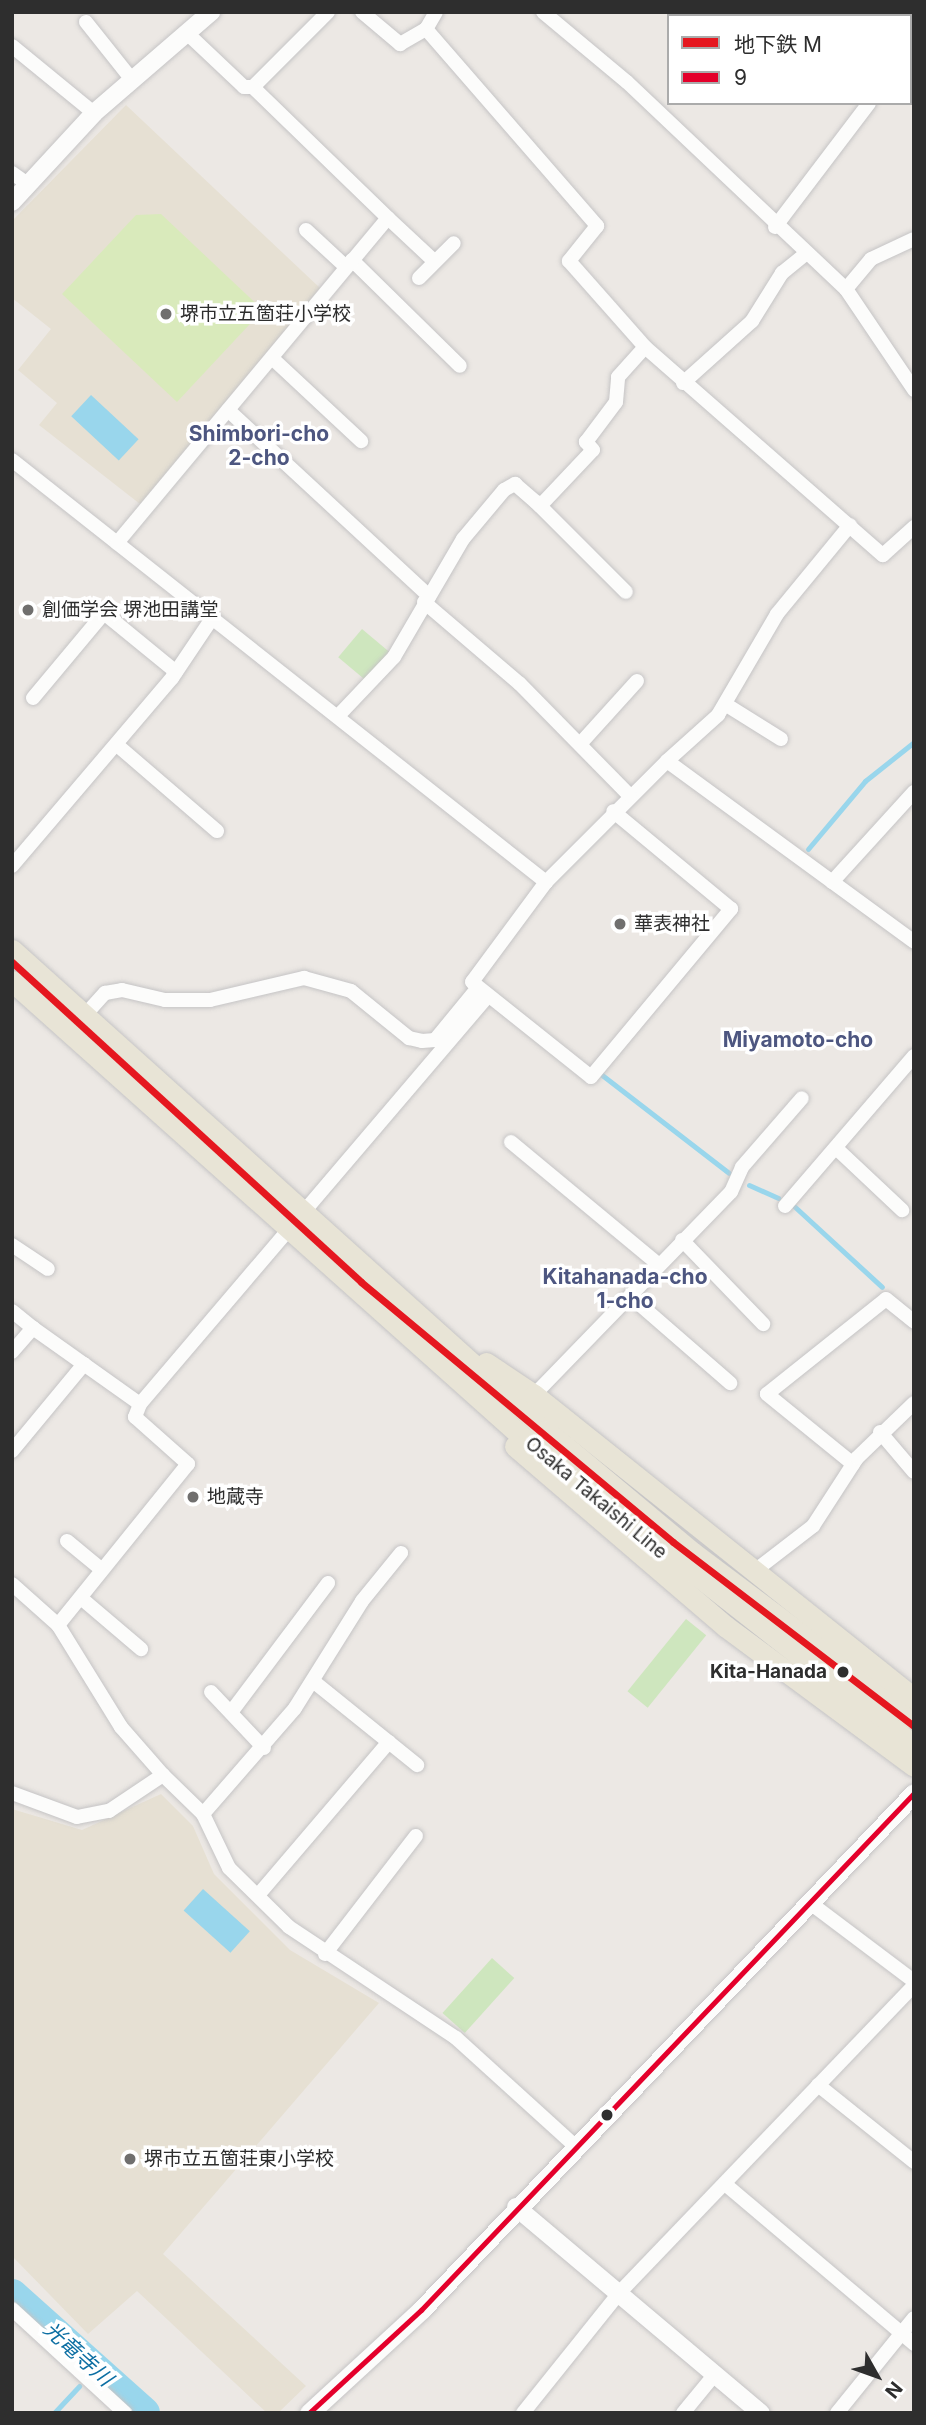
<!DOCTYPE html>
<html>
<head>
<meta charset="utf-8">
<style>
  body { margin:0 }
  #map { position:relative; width:926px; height:2425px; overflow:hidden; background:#ece8e4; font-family:Inter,"Noto Sans JP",sans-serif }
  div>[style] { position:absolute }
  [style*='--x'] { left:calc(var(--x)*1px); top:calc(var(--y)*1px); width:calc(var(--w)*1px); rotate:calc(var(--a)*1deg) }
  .education>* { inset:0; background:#e6e0d3 }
  .green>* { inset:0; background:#cee6be; transform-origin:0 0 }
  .pitch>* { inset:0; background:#d9eabb }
  .water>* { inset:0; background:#99d6ec; transform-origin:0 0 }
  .stream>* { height:5px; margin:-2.5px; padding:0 2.5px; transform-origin:2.5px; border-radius:2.5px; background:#99d6ec }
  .river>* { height:32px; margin:-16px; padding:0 16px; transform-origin:16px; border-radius:16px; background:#99d6ec }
  .roads { filter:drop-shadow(0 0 2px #c5c4c5) drop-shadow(0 0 2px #c5c4c5) }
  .minor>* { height:14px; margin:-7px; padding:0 7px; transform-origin:7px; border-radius:7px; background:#fcfcfb }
  .tertiary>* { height:18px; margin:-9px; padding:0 9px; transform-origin:9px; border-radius:9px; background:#fcfcfb }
  .secondary>* { height:19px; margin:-9.5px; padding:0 9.5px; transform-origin:9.5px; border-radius:9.5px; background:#fcfcfb }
  .primary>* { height:21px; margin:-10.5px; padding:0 10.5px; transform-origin:10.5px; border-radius:10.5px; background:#e8e4d6 }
  .bus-1>* { height:5px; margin:-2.5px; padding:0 2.5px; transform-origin:2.5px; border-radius:2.5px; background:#e4002b }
  .metro-1>* { height:7px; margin:-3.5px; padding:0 3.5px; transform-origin:3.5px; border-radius:3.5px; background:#e5171f }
  .dots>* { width:19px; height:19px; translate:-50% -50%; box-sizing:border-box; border:4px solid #fff; border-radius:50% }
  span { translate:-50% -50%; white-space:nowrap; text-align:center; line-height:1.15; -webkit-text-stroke:7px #fff; paint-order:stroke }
  .poi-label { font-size:19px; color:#2e2e2e }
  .left { translate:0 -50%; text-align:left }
  .street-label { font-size:19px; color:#2e2e2e }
  .stop-label { font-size:19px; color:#2e2e2e; font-weight:700 }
  .right { translate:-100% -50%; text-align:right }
  .neighbourhood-label { font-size:21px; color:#4d5680; font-weight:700 }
  .water-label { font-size:21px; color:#0d6fa3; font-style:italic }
  .frame { position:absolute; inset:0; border:14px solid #2e2e2e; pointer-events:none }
  .legend { position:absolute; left:667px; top:14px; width:245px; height:91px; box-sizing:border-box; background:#fff; border:2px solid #ababab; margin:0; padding:9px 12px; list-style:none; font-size:21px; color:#2e2e2e }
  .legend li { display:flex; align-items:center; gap:14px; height:35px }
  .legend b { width:35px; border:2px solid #ababab }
  .north { position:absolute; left:842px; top:2341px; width:70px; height:70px; -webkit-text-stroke:5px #fff; paint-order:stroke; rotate:130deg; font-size:19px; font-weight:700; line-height:28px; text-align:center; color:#2e2e2e }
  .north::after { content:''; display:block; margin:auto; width:24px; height:32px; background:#2e2e2e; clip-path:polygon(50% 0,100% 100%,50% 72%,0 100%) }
</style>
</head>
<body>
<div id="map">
  <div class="education">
    <i style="clip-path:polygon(126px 105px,320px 288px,140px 504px,39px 425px,57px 403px,18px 370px,51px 329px,12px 298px,12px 221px)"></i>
    <i style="clip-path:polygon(161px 1794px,193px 1826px,214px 1874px,290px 1950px,379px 2003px,163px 2254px,306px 2386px,278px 2413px,267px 2413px,137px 2291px,88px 2334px,12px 2256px,12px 1809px,82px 1830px)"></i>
  </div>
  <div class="green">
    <i style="left:362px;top:629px;width:35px;height:37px;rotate:40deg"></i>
    <i style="left:686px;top:1619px;width:26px;height:93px;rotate:39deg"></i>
    <i style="left:492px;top:1958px;width:30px;height:74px;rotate:42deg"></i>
  </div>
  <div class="pitch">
    <i style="clip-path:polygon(161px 214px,263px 310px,177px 402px,62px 294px,136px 215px)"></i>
  </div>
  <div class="water">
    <i style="left:91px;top:395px;width:65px;height:29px;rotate:43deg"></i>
    <i style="left:203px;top:1889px;width:63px;height:29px;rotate:42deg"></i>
  </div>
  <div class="stream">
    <i style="--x:808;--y:849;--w:89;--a:-50"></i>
    <i style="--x:865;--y:781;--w:63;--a:-38.5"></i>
    <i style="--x:602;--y:1075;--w:160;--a:37.7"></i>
    <i style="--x:749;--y:1185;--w:32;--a:24"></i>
    <i style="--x:795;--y:1207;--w:118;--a:42.6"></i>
    <i style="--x:95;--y:2370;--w:1;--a:-45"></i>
    <i style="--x:54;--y:2413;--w:37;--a:-47"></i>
  </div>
  <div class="river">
    <i style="--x:12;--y:2295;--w:177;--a:41.8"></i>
  </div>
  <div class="roads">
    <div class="minor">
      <i style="--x:362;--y:12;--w:50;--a:40.1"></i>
      <i style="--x:400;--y:44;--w:30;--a:-30"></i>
      <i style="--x:436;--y:12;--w:20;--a:120"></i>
      <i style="--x:426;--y:29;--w:261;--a:49"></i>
      <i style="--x:597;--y:226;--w:45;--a:128.7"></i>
      <i style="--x:569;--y:261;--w:115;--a:48.5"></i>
      <i style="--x:645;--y:347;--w:316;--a:41.2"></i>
      <i style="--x:883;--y:555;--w:42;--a:-42.1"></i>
      <i style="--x:543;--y:12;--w:109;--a:39.8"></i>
      <i style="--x:627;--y:82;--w:301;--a:43.4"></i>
      <i style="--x:846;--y:289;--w:122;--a:56"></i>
      <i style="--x:875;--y:12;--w:6;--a:45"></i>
      <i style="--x:834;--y:16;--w:8;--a:-30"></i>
      <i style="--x:86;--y:22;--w:75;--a:51.5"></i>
      <i style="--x:910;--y:26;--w:5;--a:-37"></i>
      <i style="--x:12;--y:46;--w:106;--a:39.3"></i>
      <i style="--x:253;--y:87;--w:106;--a:-45"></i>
      <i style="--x:12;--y:173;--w:19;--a:35"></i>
      <i style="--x:388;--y:218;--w:64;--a:43.1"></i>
      <i style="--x:775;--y:227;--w:156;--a:-52.8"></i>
      <i style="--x:306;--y:230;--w:54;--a:42.8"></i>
      <i style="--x:352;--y:260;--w:151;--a:44.5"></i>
      <i style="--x:419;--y:278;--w:49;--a:-45"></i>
      <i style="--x:846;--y:289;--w:39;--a:-50"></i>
      <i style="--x:871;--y:259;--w:47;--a:-24.9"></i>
      <i style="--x:272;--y:358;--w:122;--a:43"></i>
      <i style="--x:683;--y:383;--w:93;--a:-41.9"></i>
      <i style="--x:752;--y:321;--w:57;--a:-58"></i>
      <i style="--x:782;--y:273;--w:28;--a:-39"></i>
      <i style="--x:228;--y:410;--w:274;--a:42.8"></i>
      <i style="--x:12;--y:460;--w:681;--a:38.32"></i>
      <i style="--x:546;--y:882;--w:171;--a:-45"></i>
      <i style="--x:667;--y:761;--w:306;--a:36.2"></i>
      <i style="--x:536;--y:502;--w:127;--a:45"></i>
      <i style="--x:117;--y:543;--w:423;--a:-50.2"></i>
      <i style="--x:388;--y:218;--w:188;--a:-135.9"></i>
      <i style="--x:253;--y:87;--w:9;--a:180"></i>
      <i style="--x:244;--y:87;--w:77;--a:-136.6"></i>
      <i style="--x:424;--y:602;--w:126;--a:40.5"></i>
      <i style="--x:520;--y:684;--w:156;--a:45.5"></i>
      <i style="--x:33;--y:698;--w:111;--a:-50.1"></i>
      <i style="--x:104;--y:613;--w:93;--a:39.3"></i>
      <i style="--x:725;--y:704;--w:66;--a:32"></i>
      <i style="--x:338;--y:716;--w:81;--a:-46.5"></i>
      <i style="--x:394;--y:657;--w:137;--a:-59.7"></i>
      <i style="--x:463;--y:539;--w:64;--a:-50.1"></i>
      <i style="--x:504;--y:490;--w:13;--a:-29"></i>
      <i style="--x:515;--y:484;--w:33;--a:41"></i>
      <i style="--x:540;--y:506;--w:77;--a:-46.6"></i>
      <i style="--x:593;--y:450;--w:11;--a:-131"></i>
      <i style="--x:586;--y:442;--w:50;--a:-53.1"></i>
      <i style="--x:616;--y:402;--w:25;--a:-85"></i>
      <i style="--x:618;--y:377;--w:40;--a:-48"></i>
      <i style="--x:580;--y:744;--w:85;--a:-47.9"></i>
      <i style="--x:117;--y:745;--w:132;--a:40.7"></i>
      <i style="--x:667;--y:761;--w:69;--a:-42"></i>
      <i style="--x:718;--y:715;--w:117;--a:-59.7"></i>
      <i style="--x:777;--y:614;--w:115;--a:-50.6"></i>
      <i style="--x:12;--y:866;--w:247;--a:-49.6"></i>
      <i style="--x:172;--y:678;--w:73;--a:-56.1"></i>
      <i style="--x:546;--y:882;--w:124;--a:126.5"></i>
      <i style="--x:472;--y:982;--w:152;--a:38.6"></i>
      <i style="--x:591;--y:1077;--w:219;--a:-50.2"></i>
      <i style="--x:731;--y:909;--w:153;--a:-140.3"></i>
      <i style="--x:832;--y:882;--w:122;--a:-47.7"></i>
      <i style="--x:85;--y:1015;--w:30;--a:-48"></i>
      <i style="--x:105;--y:993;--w:17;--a:-10"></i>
      <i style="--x:122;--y:990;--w:44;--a:13.1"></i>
      <i style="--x:165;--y:1000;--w:45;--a:0"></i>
      <i style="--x:210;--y:1000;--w:97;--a:-13.2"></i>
      <i style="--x:304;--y:978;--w:49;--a:15.5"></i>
      <i style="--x:351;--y:991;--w:75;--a:39"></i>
      <i style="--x:409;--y:1038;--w:13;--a:13"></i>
      <i style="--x:422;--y:1041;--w:13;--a:-4"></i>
      <i style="--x:435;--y:1040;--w:65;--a:-50.6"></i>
      <i style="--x:511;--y:1142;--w:192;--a:39.7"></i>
      <i style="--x:836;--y:1148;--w:91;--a:43.2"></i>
      <i style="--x:785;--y:1206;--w:198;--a:-49.3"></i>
      <i style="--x:682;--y:1240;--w:117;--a:46"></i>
      <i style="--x:12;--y:1245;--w:43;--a:33.7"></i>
      <i style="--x:630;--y:1296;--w:133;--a:41"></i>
      <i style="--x:12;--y:1311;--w:27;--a:39"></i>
      <i style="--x:12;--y:1352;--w:32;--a:-49"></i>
      <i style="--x:33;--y:1328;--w:131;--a:35.4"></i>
      <i style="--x:534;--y:1395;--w:283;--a:-45.9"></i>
      <i style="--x:731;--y:1192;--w:27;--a:-66"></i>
      <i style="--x:742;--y:1167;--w:91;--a:-49"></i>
      <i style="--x:880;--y:1432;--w:52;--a:49.6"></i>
      <i style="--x:12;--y:1451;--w:113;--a:-50.4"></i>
      <i style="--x:853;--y:1464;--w:111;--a:-140.9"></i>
      <i style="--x:767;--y:1394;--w:152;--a:-38.6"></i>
      <i style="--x:886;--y:1299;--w:36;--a:39"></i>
      <i style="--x:67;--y:1541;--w:45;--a:39.6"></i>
      <i style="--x:752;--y:1573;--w:77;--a:-37.6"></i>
      <i style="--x:813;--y:1526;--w:81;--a:-57.1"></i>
      <i style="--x:857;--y:1458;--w:79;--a:-44"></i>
      <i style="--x:12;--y:1584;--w:62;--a:41.7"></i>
      <i style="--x:81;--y:1598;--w:79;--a:40.4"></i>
      <i style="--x:313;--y:1681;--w:134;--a:38.9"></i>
      <i style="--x:211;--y:1692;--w:77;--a:46.6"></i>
      <i style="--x:232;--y:1711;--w:160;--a:-53.1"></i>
      <i style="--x:163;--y:1775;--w:64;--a:-131.2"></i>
      <i style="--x:121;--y:1727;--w:120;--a:-121.7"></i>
      <i style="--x:58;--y:1625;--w:207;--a:-51.1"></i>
      <i style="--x:188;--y:1464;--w:71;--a:-138.4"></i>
      <i style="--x:135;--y:1417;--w:14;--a:-69"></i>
      <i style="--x:140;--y:1404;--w:533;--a:-49.56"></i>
      <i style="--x:12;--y:1793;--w:69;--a:20.3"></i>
      <i style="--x:77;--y:1817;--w:33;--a:-11"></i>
      <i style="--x:109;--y:1811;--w:65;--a:-33.7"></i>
      <i style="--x:163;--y:1775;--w:56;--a:44.3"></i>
      <i style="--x:203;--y:1814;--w:60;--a:64.3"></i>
      <i style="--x:229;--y:1868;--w:84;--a:44.5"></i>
      <i style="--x:289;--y:1927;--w:201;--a:33.6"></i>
      <i style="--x:456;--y:2038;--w:161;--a:42.2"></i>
      <i style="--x:203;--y:1814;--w:140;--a:-49"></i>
      <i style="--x:295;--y:1708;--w:126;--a:-57.9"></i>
      <i style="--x:362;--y:1601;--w:62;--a:-50.9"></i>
      <i style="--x:259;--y:1894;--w:200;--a:-49.5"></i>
      <i style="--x:809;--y:1902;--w:131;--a:37"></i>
      <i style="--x:325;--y:1954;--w:149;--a:-52.4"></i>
      <i style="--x:818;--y:2085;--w:123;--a:38.7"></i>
      <i style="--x:725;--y:2184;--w:248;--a:40.2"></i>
      <i style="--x:12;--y:2309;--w:154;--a:42.6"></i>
      <i style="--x:523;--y:2413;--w:154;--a:-51.3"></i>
      <i style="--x:619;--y:2293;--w:426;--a:-46.2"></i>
      <i style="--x:683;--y:2413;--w:50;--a:-50.6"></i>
      <i style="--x:837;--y:2413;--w:122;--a:-51"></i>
    </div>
    <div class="tertiary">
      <i style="--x:12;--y:202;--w:121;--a:-47.3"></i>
      <i style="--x:94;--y:113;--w:155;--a:-40.8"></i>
      <i style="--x:516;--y:2207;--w:320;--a:40.1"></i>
    </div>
    <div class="secondary">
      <i style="--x:309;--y:2413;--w:152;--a:-42.6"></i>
      <i style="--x:421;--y:2310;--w:714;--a:-46.36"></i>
    </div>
    <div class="primary">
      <i style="--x:12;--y:950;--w:719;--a:41.96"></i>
      <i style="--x:547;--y:1431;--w:190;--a:39.9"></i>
      <i style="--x:693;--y:1553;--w:276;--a:36.9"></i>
      <i style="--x:12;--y:981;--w:703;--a:41.77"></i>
      <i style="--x:536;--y:1449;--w:480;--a:38.1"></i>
      <i style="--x:486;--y:1363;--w:58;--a:33.7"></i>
      <i style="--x:534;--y:1395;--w:486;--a:38.6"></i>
      <i style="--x:515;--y:1446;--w:277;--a:40.6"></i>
      <i style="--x:725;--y:1626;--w:235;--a:36.5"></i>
    </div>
  </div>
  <div class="bus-1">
    <i style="--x:309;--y:2413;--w:152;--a:-42.6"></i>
    <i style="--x:421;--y:2310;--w:714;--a:-46.36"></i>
  </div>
  <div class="metro-1">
    <i style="--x:12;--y:962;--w:473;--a:42.5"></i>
    <i style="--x:361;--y:1282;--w:406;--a:39.8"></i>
    <i style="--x:673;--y:1542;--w:303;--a:37.4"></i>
  </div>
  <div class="dots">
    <i style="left:166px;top:314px;background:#706f6e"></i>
    <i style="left:28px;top:610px;background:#706f6e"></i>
    <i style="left:620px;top:924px;background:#706f6e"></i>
    <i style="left:193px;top:1497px;background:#706f6e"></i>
    <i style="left:843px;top:1672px;background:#2e2e2e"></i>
    <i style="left:607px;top:2115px;background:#2e2e2e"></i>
    <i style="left:130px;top:2159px;background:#706f6e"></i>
  </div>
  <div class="poi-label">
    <span class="left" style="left:180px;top:314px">堺市立五箇荘小学校</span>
    <span class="left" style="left:42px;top:610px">創価学会 堺池田講堂</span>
    <span class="left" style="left:634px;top:924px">華表神社</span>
    <span class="left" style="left:207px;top:1497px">地蔵寺</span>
    <span class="left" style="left:144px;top:2159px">堺市立五箇荘東小学校</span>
  </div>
  <div class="street-label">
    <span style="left:596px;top:1498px;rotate:40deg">Osaka Takaishi Line</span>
  </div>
  <div class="stop-label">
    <span class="right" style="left:827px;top:1672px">Kita-Hanada</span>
  </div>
  <div class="neighbourhood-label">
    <span style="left:259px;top:446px">Shimbori-cho<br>2-cho</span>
    <span style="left:798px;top:1040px">Miyamoto-cho</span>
    <span style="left:625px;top:1289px">Kitahanada-cho<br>1-cho</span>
  </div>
  <div class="water-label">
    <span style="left:78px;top:2354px;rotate:42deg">光竜寺川</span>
  </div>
  <div class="frame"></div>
  <ul class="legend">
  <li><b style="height:9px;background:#e5171f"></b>地下鉄 M</li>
  <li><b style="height:9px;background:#e4002b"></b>9</li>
  </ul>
  <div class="north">N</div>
</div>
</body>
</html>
